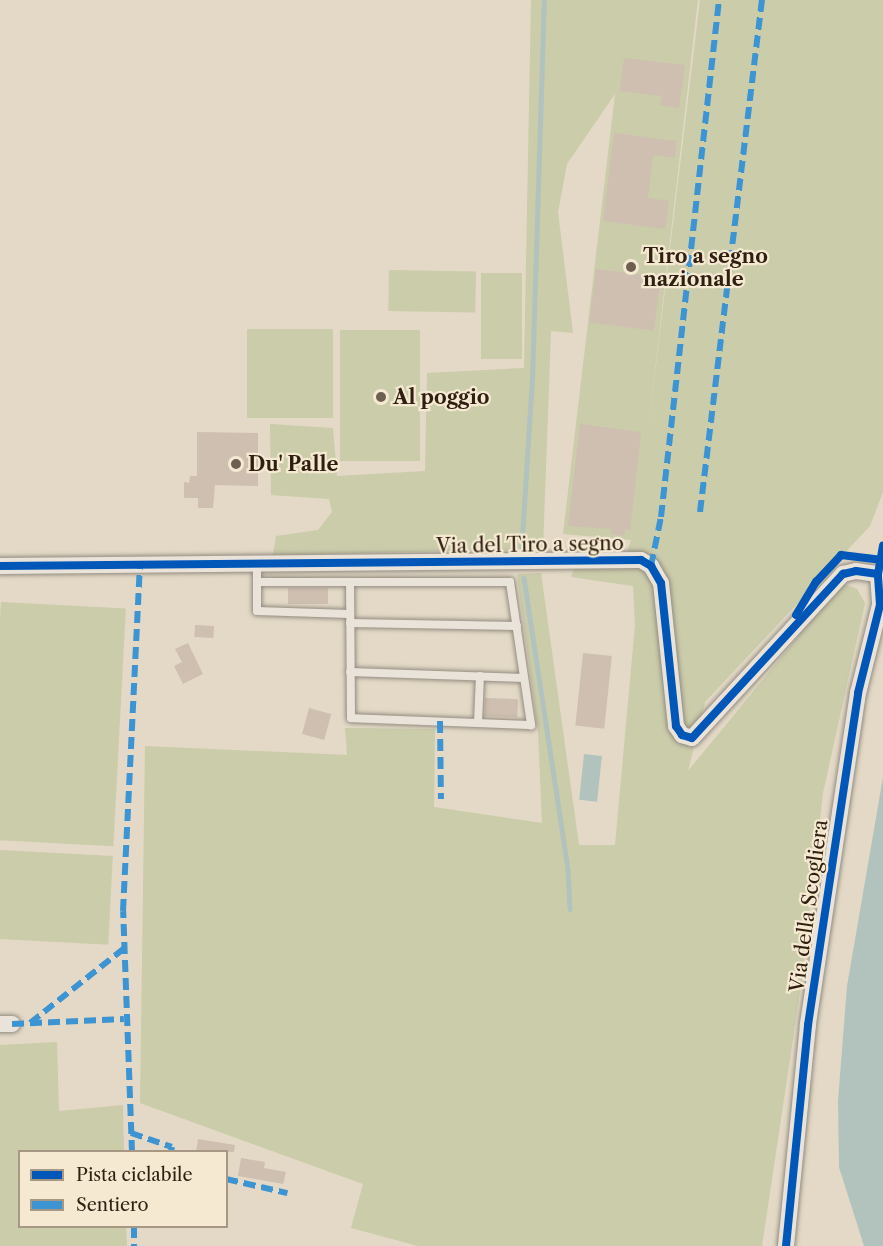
<!DOCTYPE html>
<html>
<head>
<meta charset="utf-8">
<style>
  body { margin:0 }
  #map { position:relative; width:883px; height:1246px; overflow:hidden; background:#e3d9c6; font-family:"Libre Caslon Text",serif }
  div>[style] { position:absolute }
  [style*='--x'] { left:calc(var(--x)*1px); top:calc(var(--y)*1px); width:calc(var(--w)*1px); rotate:calc(var(--a)*1deg) }
  .green>* { inset:0; background:#caccaa; transform-origin:0 0 }
  .water>* { inset:0; background:#b2c3bd; transform-origin:0 0 }
  .stream>* { height:4.5px; margin:-2.25px; padding:0 2.25px; transform-origin:2.25px; border-radius:2.25px; background:#b2c3bd }
  .building>* { inset:0; background:#cfbfb0; transform-origin:0 0 }
  .roads { filter:drop-shadow(0 0 2px #948c80) drop-shadow(0 0 2px #948c80) }
  .lane>* { height:8px; margin:-4px; padding:0 4px; transform-origin:4px; border-radius:4px; background:#e9e3da }
  .street>* { height:16px; margin:-8px; padding:0 8px; transform-origin:8px; border-radius:8px; background:#e9e3da }
  .quiet>* { height:6px; margin-top:-3px; transform-origin:0; background:repeating-linear-gradient(90deg,#3d94d3 0 12px,transparent 0 18px) }
  .cycleway>* { height:8px; margin:-4px; padding:0 4px; transform-origin:4px; border-radius:4px; background:#0057b8 }
  .dots>* { width:16px; height:16px; translate:-50% -50%; box-sizing:border-box; border:3px solid #f5e9d2; border-radius:50% }
  span { translate:-50% -50%; white-space:nowrap; text-align:center; line-height:1.15; -webkit-text-stroke:4.5px #f5e9d2; paint-order:stroke }
  .poi-label { font-size:20px; color:#2f1f11; font-weight:700 }
  .left { translate:0 -50%; text-align:left }
  .street-label { font-size:20px; color:#2f1f11 }
  .legend { position:absolute; left:18px; top:1150px; width:210px; height:78px; box-sizing:border-box; background:#f5e9d2; border:2px solid #a69885; margin:0; padding:8px 10px; list-style:none; font-size:18px; color:#2f1f11 }
  .legend li { display:flex; align-items:center; gap:12px; height:30px }
  .legend b { width:30px; border:2px solid #a69885 }
</style>
</head>
<body>
<div id="map">
  <div class="green">
    <i style="clip-path:polygon(531px 0,698px 0,646px 447px,700px 0,883px 0,883px 492px,870px 526px,705px 702px,688px 771px,842px 583px,857px 589px,865px 603px,823px 793px,802px 979px,762px 1246px,418px 1246px,351px 1228px,363px 1184px,140px 1103px,145px 746px,347px 755px,345px 728px,435px 729px,434px 807px,542px 823px,538px 732px,517px 574px,541px 573px,579px 845px,615px 845px,635px 625px,633px 586px,571px 577px,575px 566px,631px 567px,628px 549px,631px 540px,563px 534px,615px 94px,567px 164px,558px 212px,573px 333px,551px 331px,543px 549px,273px 555px,276px 536px,318px 530px,332px 512px,329px 499px,271px 495px,270px 424px,333px 428px,337px 476px,425px 471px,427px 373px,524px 368px)"></i>
    <i style="left:389px;top:270px;width:87px;height:41px;rotate:1deg"></i>
    <i style="left:481px;top:273px;width:41px;height:86px"></i>
    <i style="left:333px;top:329px;width:89px;height:86px;rotate:90deg"></i>
    <i style="left:420px;top:330px;width:131px;height:80px;rotate:90deg"></i>
    <i style="left:1px;top:602px;width:125px;height:238px;rotate:3deg"></i>
    <i style="left:0;top:850px;width:113px;height:89px;rotate:3deg"></i>
    <i style="clip-path:polygon(57px 1042px,59px 1111px,123px 1105px,124px 1151px,20px 1152px,20px 1226px,126px 1227px,127px 1246px,0 1246px,0 1045px)"></i>
  </div>
  <div class="water">
    <i style="left:584px;top:754px;width:18px;height:46px;rotate:6deg"></i>
    <i style="clip-path:polygon(883px 777px,883px 1246px,864px 1246px,839px 1167px,838px 1101px,847px 986px)"></i>
  </div>
  <div class="stream">
    <i style="--x:521;--y:553;--w:174;--a:-86.4"></i>
    <i style="--x:532;--y:379;--w:379;--a:-88.2"></i>
    <i style="--x:524;--y:578;--w:295;--a:81.4"></i>
    <i style="--x:568;--y:870;--w:39;--a:87"></i>
  </div>
  <div class="building">
    <i style="clip-path:polygon(624px 58px,685px 65px,679px 108px,660px 105px,662px 96px,620px 91px)"></i>
    <i style="clip-path:polygon(614px 133px,677px 141px,675px 158px,653px 155px,648px 198px,669px 201px,665px 229px,603px 221px)"></i>
    <i style="left:596px;top:269px;width:65px;height:54px;rotate:7deg"></i>
    <i style="clip-path:polygon(580px 424px,641px 432px,630px 530px,625px 529px,624px 536px,611px 534px,611px 529px,568px 526px)"></i>
    <i style="clip-path:polygon(197px 432px,258px 433px,258px 486px,215px 485px,213px 508px,198px 508px,198px 498px,184px 498px,184px 482px,189px 483px,190px 476px,197px 476px)"></i>
    <i style="left:288px;top:588px;width:40px;height:16px"></i>
    <i style="left:195px;top:625px;width:19px;height:12px;rotate:3deg"></i>
    <i style="clip-path:polygon(188px 643px,203px 674px,183px 684px,174px 666px,182px 662px,175px 649px)"></i>
    <i style="left:583px;top:653px;width:29px;height:73px;rotate:6deg"></i>
    <i style="left:485px;top:698px;width:33px;height:18px;rotate:2deg"></i>
    <i style="left:309px;top:708px;width:23px;height:27px;rotate:15deg"></i>
    <i style="clip-path:polygon(198px 1139px,235px 1145px,234px 1152px,196px 1152px)"></i>
    <i style="clip-path:polygon(241px 1158px,265px 1162px,264px 1168px,286px 1172px,283px 1184px,238px 1176px)"></i>
  </div>
  <div class="roads">
    <div class="lane">
      <i style="--x:257;--y:564;--w:18;--a:90"></i>
      <i style="--x:257;--y:582;--w:253;--a:0"></i>
      <i style="--x:510;--y:582;--w:145;--a:81.6"></i>
      <i style="--x:531;--y:725;--w:180;--a:-177.8"></i>
      <i style="--x:351;--y:718;--w:136;--a:-90.4"></i>
      <i style="--x:257;--y:582;--w:29;--a:90"></i>
      <i style="--x:257;--y:611;--w:92;--a:1.9"></i>
      <i style="--x:350;--y:623;--w:167;--a:1"></i>
      <i style="--x:350;--y:672;--w:174;--a:2"></i>
      <i style="--x:478;--y:723;--w:47;--a:-87.6"></i>
    </div>
    <div class="street">
      <i style="--x:0;--y:566;--w:641;--a:-0.54"></i>
      <i style="--x:641;--y:560;--w:12;--a:31"></i>
      <i style="--x:651;--y:566;--w:20;--a:60"></i>
      <i style="--x:661;--y:583;--w:144;--a:84"></i>
      <i style="--x:676;--y:726;--w:11;--a:56"></i>
      <i style="--x:682;--y:735;--w:10;--a:17"></i>
      <i style="--x:692;--y:738;--w:223;--a:-47.4"></i>
      <i style="--x:843;--y:574;--w:13;--a:-13"></i>
      <i style="--x:856;--y:571;--w:22;--a:8"></i>
      <i style="--x:878;--y:574;--w:31;--a:86"></i>
      <i style="--x:880;--y:605;--w:91;--a:104"></i>
      <i style="--x:858;--y:693;--w:336;--a:98.6"></i>
      <i style="--x:808;--y:1025;--w:222;--a:95.7"></i>
      <i style="--x:0;--y:1024;--w:12;--a:0"></i>
    </div>
  </div>
  <div class="quiet">
    <i style="--x:700;--y:512;--w:516;--a:-83.1"></i>
    <i style="--x:651;--y:566;--w:50;--a:-78.5"></i>
    <i style="--x:661;--y:517;--w:520;--a:-83.6"></i>
    <i style="--x:440;--y:721;--w:78;--a:89.3"></i>
    <i style="--x:30;--y:1023;--w:122;--a:-38.4"></i>
    <i style="--x:12;--y:1024;--w:112;--a:-2.6"></i>
    <i style="--x:131;--y:1133;--w:43;--a:18.9"></i>
    <i style="--x:172;--y:1147;--w:5;--a:101"></i>
    <i style="--x:132;--y:1152;--w:241;--a:-92.1"></i>
    <i style="--x:123;--y:911;--w:346;--a:-87.2"></i>
    <i style="--x:226;--y:1179;--w:63;--a:12.9"></i>
    <i style="--x:134;--y:1226;--w:20;--a:90"></i>
  </div>
  <div class="cycleway">
    <i style="--x:0;--y:566;--w:641;--a:-0.54"></i>
    <i style="--x:641;--y:560;--w:12;--a:31"></i>
    <i style="--x:651;--y:566;--w:20;--a:60"></i>
    <i style="--x:661;--y:583;--w:144;--a:84"></i>
    <i style="--x:676;--y:726;--w:11;--a:56"></i>
    <i style="--x:682;--y:735;--w:10;--a:17"></i>
    <i style="--x:692;--y:738;--w:223;--a:-47.4"></i>
    <i style="--x:843;--y:574;--w:13;--a:-13"></i>
    <i style="--x:856;--y:571;--w:22;--a:8"></i>
    <i style="--x:796;--y:615;--w:39;--a:-59"></i>
    <i style="--x:816;--y:582;--w:37;--a:-47"></i>
    <i style="--x:841;--y:555;--w:42;--a:6.8"></i>
    <i style="--x:786;--y:1246;--w:222;--a:-84.3"></i>
    <i style="--x:808;--y:1025;--w:336;--a:-81.4"></i>
    <i style="--x:858;--y:693;--w:91;--a:-76"></i>
    <i style="--x:880;--y:605;--w:31;--a:-94"></i>
    <i style="--x:878;--y:574;--w:29;--a:-80"></i>
  </div>
  <div class="dots">
    <i style="left:631px;top:267px;background:#6e6050"></i>
    <i style="left:381px;top:397px;background:#6e6050"></i>
    <i style="left:236px;top:464px;background:#6e6050"></i>
  </div>
  <div class="poi-label">
    <span class="left" style="left:643px;top:268px">Tiro a segno<br>nazionale</span>
    <span class="left" style="left:393px;top:397px">Al poggio</span>
    <span class="left" style="left:248px;top:464px">Du' Palle</span>
  </div>
  <div class="street-label">
    <span style="left:530px;top:545px;rotate:-1deg">Via del Tiro a segno</span>
    <span style="left:809px;top:906px;rotate:-82deg">Via della Scogliera</span>
  </div>
  <ul class="legend">
  <li><b style="height:8px;background:#0057b8"></b>Pista ciclabile</li>
  <li><b style="height:8px;background:#3d94d3"></b>Sentiero</li>
  </ul>
</div>
</body>
</html>
